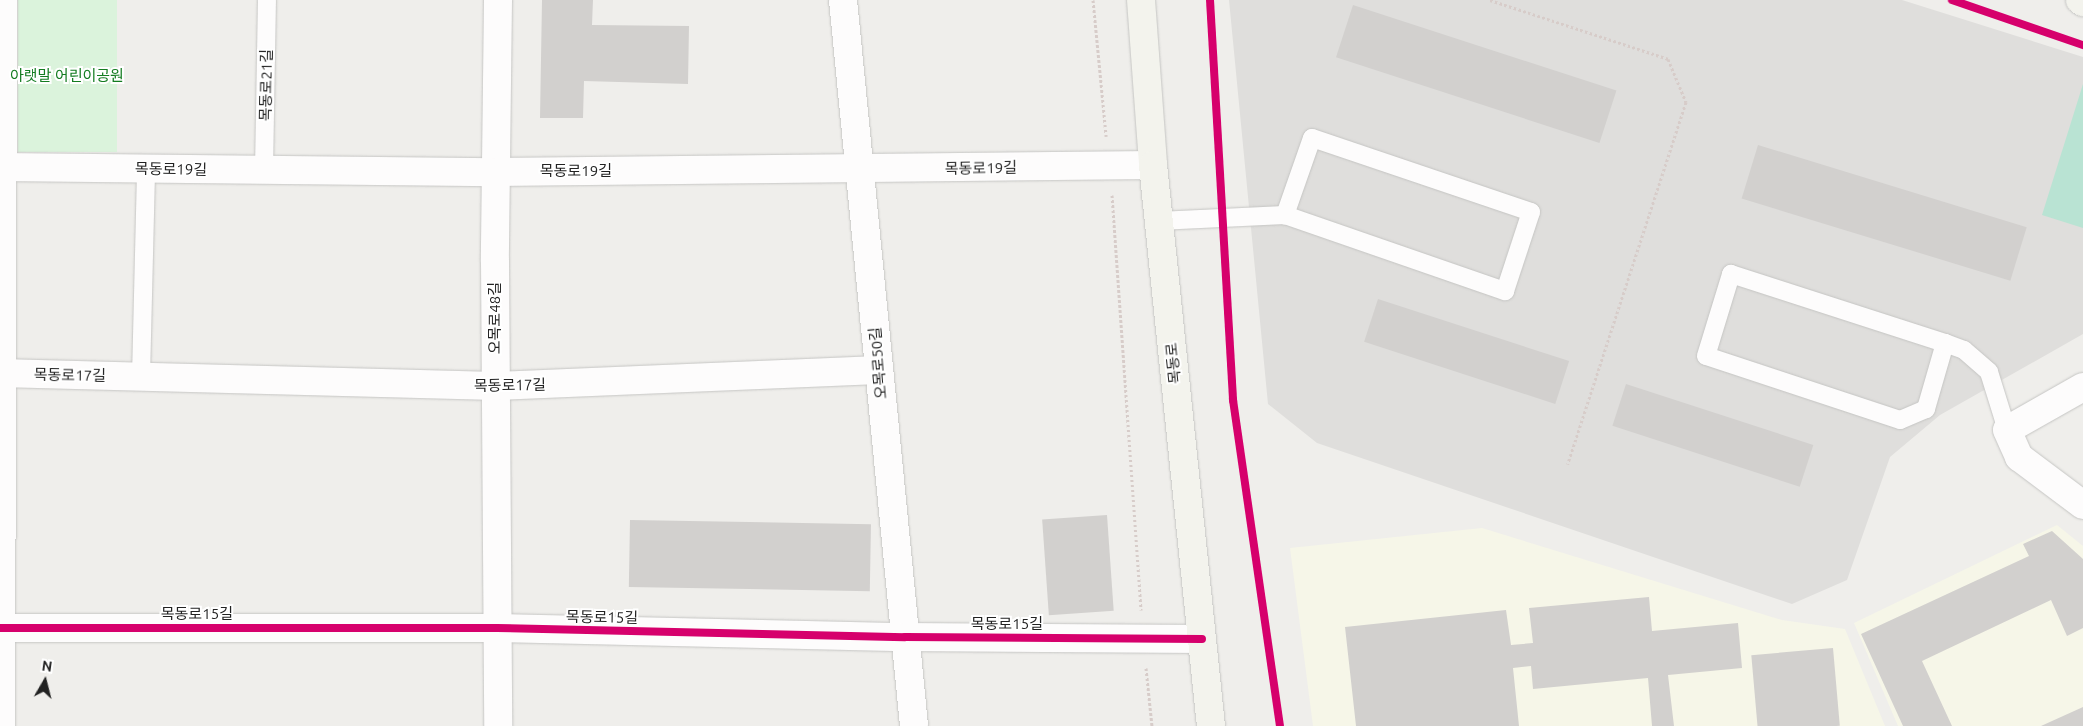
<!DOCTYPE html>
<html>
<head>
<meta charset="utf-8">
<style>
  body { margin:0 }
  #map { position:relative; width:2083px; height:726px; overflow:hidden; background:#efeeeb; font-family:Ubuntu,"Noto Sans KR",sans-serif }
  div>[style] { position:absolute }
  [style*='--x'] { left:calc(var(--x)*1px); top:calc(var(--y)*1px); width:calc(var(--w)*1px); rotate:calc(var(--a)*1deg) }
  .residential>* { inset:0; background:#dfdedc }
  .education>* { inset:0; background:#f6f6e8 }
  .park>* { inset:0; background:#dbf3dc; transform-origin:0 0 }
  .pitch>* { inset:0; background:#b9e3d3 }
  .building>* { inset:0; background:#d2d0ce; transform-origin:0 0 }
  .path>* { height:3px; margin-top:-1.5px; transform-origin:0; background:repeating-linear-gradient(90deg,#d7ccc9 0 2.5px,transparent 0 5px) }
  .roads { filter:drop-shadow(0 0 1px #c5c5c3) drop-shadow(0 0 1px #c5c5c3) }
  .service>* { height:18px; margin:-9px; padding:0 9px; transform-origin:9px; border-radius:9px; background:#fdfcfc }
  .minor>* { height:28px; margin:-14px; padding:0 14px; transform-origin:14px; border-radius:14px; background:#fdfcfc }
  .secondary>* { height:28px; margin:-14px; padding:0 14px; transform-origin:14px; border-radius:14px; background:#f3f3ed }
  .cycleway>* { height:8px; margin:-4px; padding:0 4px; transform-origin:4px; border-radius:4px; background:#d6006c }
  span { translate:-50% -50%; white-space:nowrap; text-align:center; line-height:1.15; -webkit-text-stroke:4px #fff; paint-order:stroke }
  .park-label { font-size:15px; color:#147c21 }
  .street-label { font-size:15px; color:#222 }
  .north { position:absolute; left:20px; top:656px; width:50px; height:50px; -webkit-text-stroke:4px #fff; paint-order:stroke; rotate:8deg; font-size:14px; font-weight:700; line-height:20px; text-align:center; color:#222 }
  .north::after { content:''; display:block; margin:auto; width:18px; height:22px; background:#222; clip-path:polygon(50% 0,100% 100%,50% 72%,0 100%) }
</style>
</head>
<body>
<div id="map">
  <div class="residential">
    <i style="clip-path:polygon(1229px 0,1902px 0,2083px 57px,2083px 334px,1940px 415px,1890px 457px,1847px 580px,1792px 604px,1317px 443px,1268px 404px)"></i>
  </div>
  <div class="education">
    <i style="clip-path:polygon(2057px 525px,2083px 546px,2083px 726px,1898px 726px,1854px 623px)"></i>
    <i style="clip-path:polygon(1482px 528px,1782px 620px,1845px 629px,1885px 726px,1313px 726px,1290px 548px)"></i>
  </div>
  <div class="park">
    <i style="left:18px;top:0;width:99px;height:152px"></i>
  </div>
  <div class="pitch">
    <i style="clip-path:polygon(2083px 84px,2083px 228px,2042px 215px)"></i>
  </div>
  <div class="building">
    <i style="clip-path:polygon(542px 0,593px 0,592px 25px,689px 26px,688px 84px,584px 81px,583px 118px,540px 118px)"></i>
    <i style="left:1353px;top:5px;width:277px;height:55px;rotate:18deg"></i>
    <i style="left:1758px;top:145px;width:281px;height:56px;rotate:17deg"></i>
    <i style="left:1378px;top:299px;width:201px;height:45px;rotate:18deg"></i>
    <i style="left:1626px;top:384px;width:197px;height:44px;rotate:18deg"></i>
    <i style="left:1107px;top:515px;width:96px;height:65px;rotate:86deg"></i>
    <i style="left:630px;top:520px;width:241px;height:67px;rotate:1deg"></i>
    <i style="clip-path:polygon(2052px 531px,2083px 559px,2083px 628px,2067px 636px,2051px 600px,1922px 661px,1952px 726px,1903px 726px,1861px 634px,2029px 556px,2023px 544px)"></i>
    <i style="clip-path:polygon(1649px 597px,1652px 631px,1738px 623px,1742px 668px,1668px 675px,1674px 726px,1652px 726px,1648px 678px,1533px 689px,1531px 666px,1513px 668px,1519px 726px,1356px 726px,1345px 627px,1506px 610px,1511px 645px,1533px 643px,1529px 608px)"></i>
    <i style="left:1833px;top:648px;width:78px;height:82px;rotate:85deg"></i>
    <i style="clip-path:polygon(2083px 707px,2083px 726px,2041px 726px)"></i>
  </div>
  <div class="path">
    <i style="--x:1093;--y:0;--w:137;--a:84.5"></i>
    <i style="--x:1490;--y:0;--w:188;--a:18.3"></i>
    <i style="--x:1668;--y:59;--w:47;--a:67.3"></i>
    <i style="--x:1686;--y:102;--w:381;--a:108.1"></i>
    <i style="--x:1112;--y:195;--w:416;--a:86"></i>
    <i style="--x:1146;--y:668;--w:58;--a:84.1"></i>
  </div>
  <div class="roads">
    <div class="service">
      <i style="--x:264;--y:170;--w:170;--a:-89"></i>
      <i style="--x:1158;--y:221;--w:127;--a:-2.7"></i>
      <i style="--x:1285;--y:215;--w:233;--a:19.1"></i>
      <i style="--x:1505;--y:291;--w:83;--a:-71.8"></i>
      <i style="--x:1531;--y:212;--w:231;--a:-161.3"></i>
      <i style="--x:1312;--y:138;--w:82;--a:109.3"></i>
      <i style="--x:1945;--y:343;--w:69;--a:106.1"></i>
      <i style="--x:1926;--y:409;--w:28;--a:157"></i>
      <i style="--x:1900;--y:420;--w:204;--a:-161.7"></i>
      <i style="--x:1706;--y:356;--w:86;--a:-73"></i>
      <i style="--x:1731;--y:274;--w:225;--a:17.9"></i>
      <i style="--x:1945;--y:343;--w:20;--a:20"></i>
      <i style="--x:1964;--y:350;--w:33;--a:41"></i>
      <i style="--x:1989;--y:372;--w:61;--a:72.8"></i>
      <i style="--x:141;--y:377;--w:209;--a:-88.6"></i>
    </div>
    <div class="minor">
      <i style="--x:498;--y:0;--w:261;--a:90.7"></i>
      <i style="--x:495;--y:261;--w:465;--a:89.6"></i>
      <i style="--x:843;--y:0;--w:729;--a:84.41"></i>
      <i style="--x:0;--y:167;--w:496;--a:0.6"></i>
      <i style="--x:496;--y:172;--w:657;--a:-0.61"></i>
      <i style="--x:0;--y:373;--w:496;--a:1.5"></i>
      <i style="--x:496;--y:386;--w:383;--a:-2.4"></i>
      <i style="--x:2083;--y:387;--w:87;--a:150.5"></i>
      <i style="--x:2007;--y:430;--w:30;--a:66"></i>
      <i style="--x:2019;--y:457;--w:80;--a:36.9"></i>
      <i style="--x:1;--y:628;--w:496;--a:0"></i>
      <i style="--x:497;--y:628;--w:408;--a:1.3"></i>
      <i style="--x:905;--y:637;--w:297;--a:0.4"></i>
      <i style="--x:1;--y:726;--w:726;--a:-89.84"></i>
    </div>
    <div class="secondary">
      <i style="--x:1141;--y:0;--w:165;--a:85.8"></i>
      <i style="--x:1153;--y:165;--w:564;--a:84.1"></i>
      <i style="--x:2080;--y:0;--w:4;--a:34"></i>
    </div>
  </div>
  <div class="cycleway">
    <i style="--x:1210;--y:0;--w:401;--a:86.7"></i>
    <i style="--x:1233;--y:400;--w:329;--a:81.8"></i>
    <i style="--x:1952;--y:0;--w:139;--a:19"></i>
    <i style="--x:1;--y:628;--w:496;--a:0"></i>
    <i style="--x:497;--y:628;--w:408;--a:1.3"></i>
    <i style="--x:905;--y:637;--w:297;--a:0.4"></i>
  </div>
  <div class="park-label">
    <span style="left:67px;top:76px">아랫말 어린이공원</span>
  </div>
  <div class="street-label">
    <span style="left:266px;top:85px;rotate:-89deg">목동로21길</span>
    <span style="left:981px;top:168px;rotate:-1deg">목동로19길</span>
    <span style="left:171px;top:169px;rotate:1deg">목동로19길</span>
    <span style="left:576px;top:171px">목동로19길</span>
    <span style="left:495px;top:318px;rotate:-90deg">오목로48길</span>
    <span style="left:878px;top:363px;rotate:-95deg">오목로50길</span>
    <span style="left:1173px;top:363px;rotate:-96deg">목동로</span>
    <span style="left:70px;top:375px;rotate:1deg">목동로17길</span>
    <span style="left:510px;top:385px;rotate:-1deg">목동로17길</span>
    <span style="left:197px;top:614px">목동로15길</span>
    <span style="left:602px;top:617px;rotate:1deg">목동로15길</span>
    <span style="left:1007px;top:624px">목동로15길</span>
  </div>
  <div class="north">N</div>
</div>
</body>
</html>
